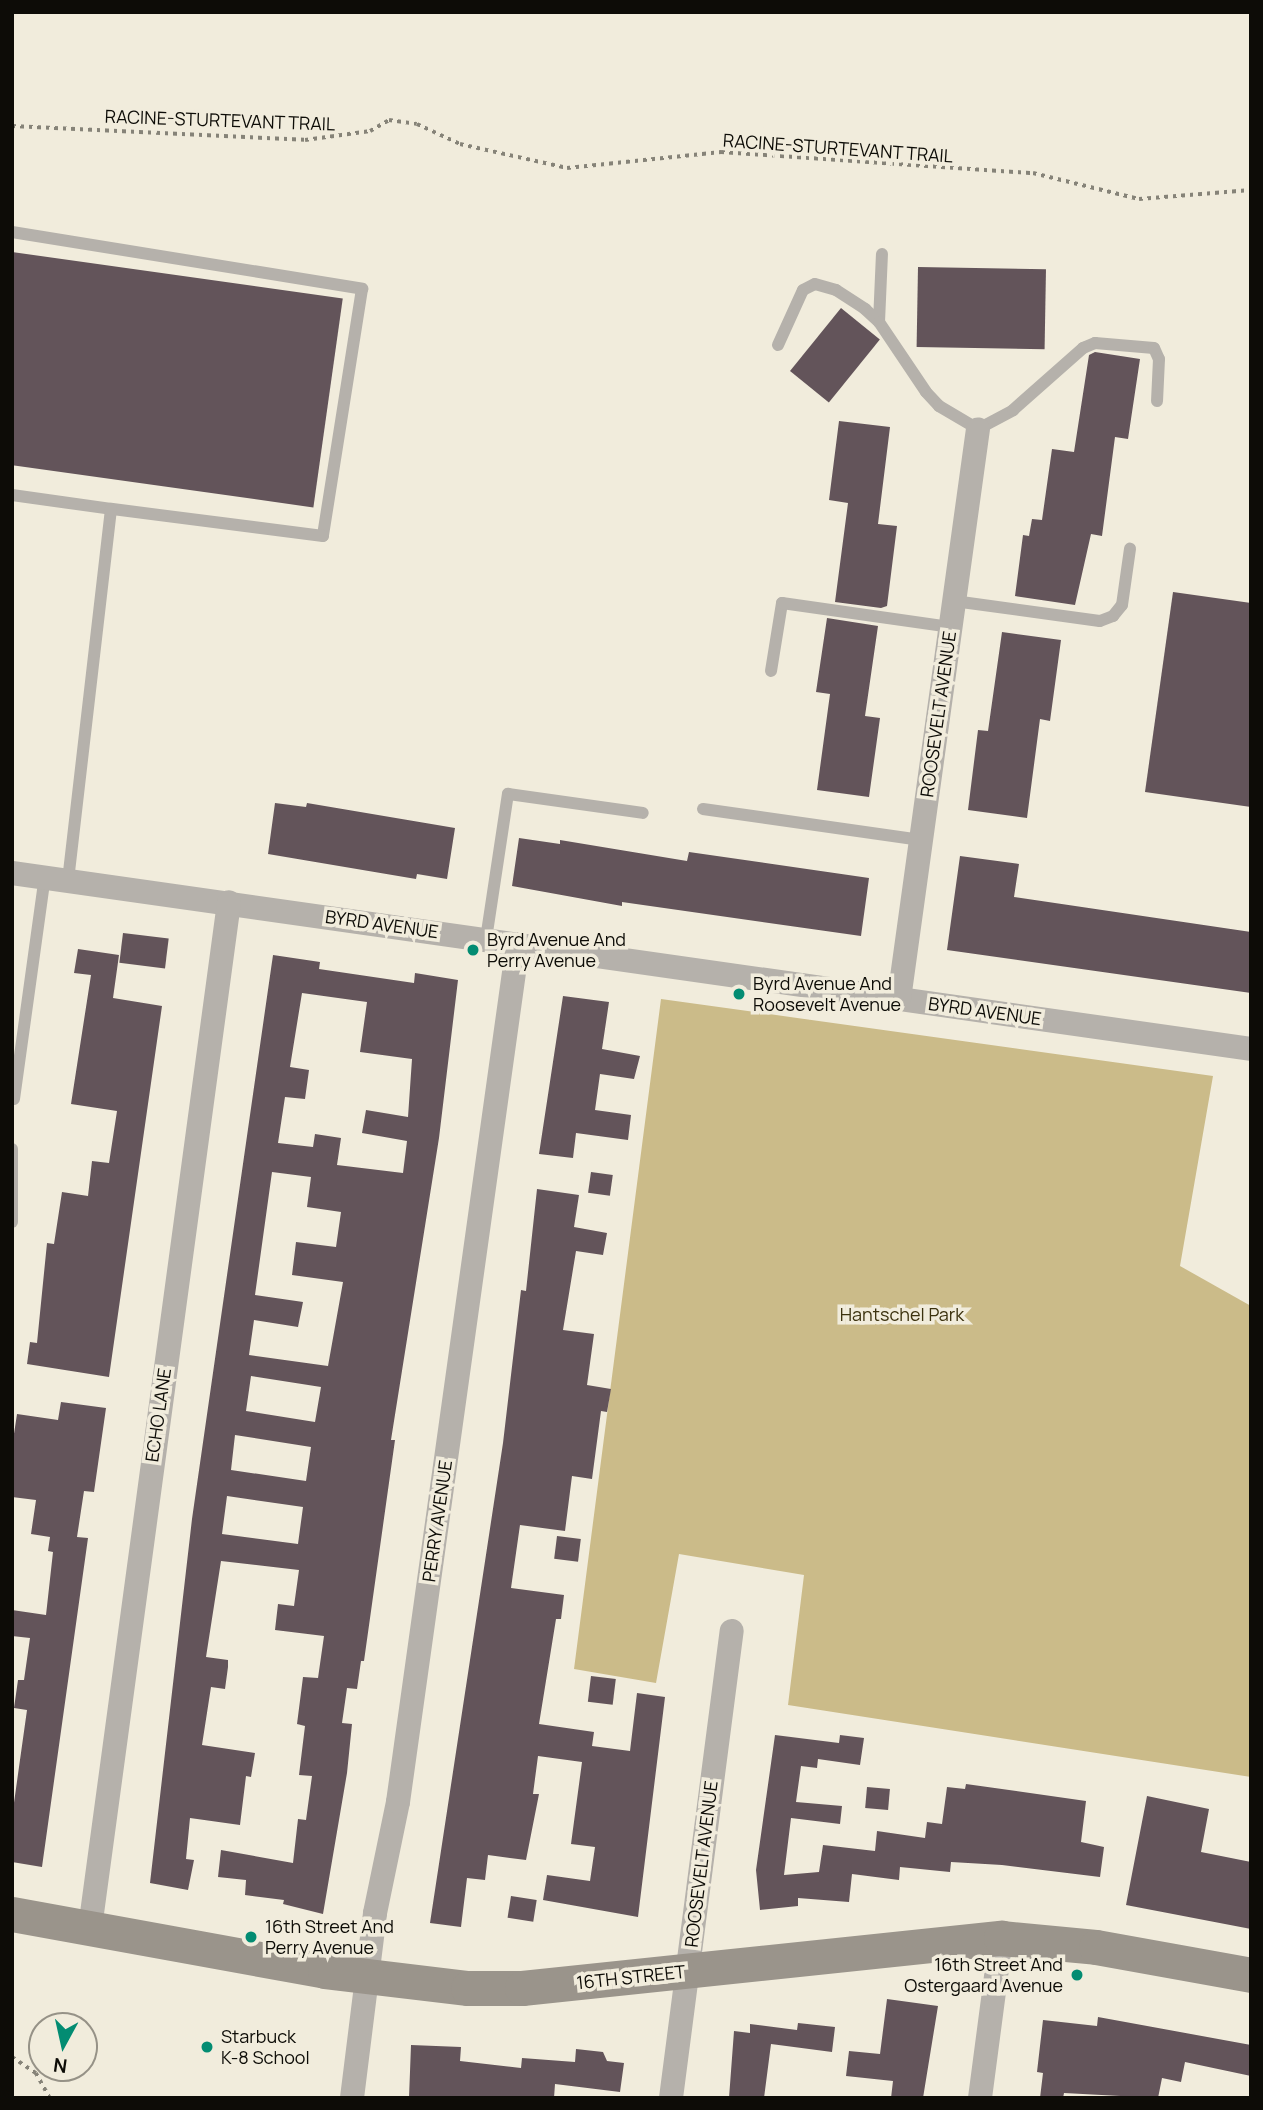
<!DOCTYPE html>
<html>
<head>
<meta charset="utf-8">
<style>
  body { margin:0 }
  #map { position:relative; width:1263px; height:2110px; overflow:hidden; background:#f1ecdc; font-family:Manrope,sans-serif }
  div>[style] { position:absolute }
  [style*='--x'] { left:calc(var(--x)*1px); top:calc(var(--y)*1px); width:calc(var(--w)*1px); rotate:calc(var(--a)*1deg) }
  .green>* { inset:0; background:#cbbb89 }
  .building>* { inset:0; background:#63545a; transform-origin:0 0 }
  .path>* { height:3.5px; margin-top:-1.75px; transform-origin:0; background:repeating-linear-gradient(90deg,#868378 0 3.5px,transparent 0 8.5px) }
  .lane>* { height:12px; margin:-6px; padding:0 6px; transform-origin:6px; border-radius:6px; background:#b5b1ab }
  .street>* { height:24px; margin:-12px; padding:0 12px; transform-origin:12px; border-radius:12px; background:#b5b1ab }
  .secondary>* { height:35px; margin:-17.5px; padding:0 17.5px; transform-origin:17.5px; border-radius:17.5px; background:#9a948b }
  .dots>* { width:19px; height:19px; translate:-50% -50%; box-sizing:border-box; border:4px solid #f1ecdc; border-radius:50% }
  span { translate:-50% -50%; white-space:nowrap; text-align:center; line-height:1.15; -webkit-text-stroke:7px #f1ecdc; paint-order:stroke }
  .street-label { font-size:18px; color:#0d0c07 }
  .poi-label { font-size:18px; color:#0d0c07 }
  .left { translate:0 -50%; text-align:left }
  .right { translate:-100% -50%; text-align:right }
  .park-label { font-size:18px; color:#3c320f }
  .frame { position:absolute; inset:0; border:14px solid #0d0c07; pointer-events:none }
  .north { position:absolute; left:28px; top:2012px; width:70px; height:70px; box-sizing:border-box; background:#f1ecdc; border:2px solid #969287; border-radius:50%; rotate:188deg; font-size:19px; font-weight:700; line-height:28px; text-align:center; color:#0d0c07 }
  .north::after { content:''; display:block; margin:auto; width:24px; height:32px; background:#038c72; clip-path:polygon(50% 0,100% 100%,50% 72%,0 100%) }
</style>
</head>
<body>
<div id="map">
  <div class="green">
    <i style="clip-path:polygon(661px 999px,1213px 1076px,1180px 1266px,1251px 1306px,1251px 1777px,788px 1705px,804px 1575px,679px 1554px,656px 1683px,574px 1669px)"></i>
  </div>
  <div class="building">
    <i style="left:12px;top:252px;width:334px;height:211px;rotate:8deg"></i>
    <i style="left:918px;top:267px;width:128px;height:80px;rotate:1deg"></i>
    <i style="left:841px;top:308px;width:50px;height:81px;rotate:39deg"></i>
    <i style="clip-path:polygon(1095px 352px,1140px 359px,1128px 439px,1115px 437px,1102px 536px,1091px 534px,1075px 605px,1015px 596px,1023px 535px,1029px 536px,1032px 519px,1042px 520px,1052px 449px,1074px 452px,1089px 355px)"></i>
    <i style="clip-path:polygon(839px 421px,890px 427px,878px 524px,897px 526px,887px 606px,881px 608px,835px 602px,848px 503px,829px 500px)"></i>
    <i style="clip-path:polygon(1173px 592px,1251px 603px,1251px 807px,1145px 792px)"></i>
    <i style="clip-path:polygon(827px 618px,878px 626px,865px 716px,880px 718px,869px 797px,817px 790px,830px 694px,816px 692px)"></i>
    <i style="clip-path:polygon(1002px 632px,1061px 640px,1050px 721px,1040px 719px,1027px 818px,968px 810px,978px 730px,988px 731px)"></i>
    <i style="clip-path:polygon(275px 803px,306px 807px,307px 803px,455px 828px,447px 879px,417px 874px,416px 879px,268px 854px)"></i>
    <i style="clip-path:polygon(519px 838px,560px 844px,560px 840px,687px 861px,689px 852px,869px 878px,861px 936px,622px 902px,622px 906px,512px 886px)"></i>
    <i style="clip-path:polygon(960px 856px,1019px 864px,1014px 897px,1251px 932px,1251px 993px,947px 950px)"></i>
    <i style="left:123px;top:933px;width:46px;height:30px;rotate:7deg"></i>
    <i style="clip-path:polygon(78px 949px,119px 955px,113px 998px,162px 1006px,109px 1377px,27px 1364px,30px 1342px,37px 1343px,47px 1243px,54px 1244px,62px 1192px,88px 1196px,92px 1161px,109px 1163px,117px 1111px,71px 1104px,91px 975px,74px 973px)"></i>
    <i style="clip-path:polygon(evenodd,273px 955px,320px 962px,319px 969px,414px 983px,415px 973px,458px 980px,439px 1138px,391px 1440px,395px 1440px,364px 1661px,361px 1661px,357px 1689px,347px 1688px,342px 1723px,352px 1724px,347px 1773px,323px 1914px,283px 1904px,284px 1900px,245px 1895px,246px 1880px,218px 1877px,221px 1850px,293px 1863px,298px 1819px,306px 1820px,312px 1776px,299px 1775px,305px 1726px,297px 1724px,303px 1677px,318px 1678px,324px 1636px,275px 1630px,278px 1604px,294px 1606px,299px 1570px,221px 1561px,206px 1657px,228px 1660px,228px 1667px,225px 1689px,211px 1687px,202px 1745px,255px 1753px,251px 1777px,246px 1776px,240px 1825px,190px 1818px,186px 1859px,194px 1860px,188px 1890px,150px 1883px,192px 1519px,273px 955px,302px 993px,367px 1002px,360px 1052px,412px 1059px,408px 1117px,366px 1110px,362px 1133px,407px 1141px,403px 1173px,337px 1165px,341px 1138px,315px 1134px,313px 1147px,278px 1143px,285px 1097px,305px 1099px,309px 1070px,290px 1067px,302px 993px,273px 955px,272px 1172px,311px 1177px,307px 1207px,341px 1212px,336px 1247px,296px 1242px,292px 1275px,343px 1282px,328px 1366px,249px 1355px,254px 1320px,298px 1327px,303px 1302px,255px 1295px,272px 1172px,273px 955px,251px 1376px,321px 1387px,315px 1422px,246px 1411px,251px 1376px,273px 955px,235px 1435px,311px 1447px,306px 1481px,231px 1470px,235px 1435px,273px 955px,227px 1496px,303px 1507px,298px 1544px,222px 1534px,227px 1496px)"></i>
    <i style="clip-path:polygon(563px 996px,609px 1002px,602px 1049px,640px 1056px,634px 1079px,600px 1074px,595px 1110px,631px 1115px,628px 1140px,576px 1133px,573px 1158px,539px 1154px)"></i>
    <i style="left:591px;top:1172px;width:22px;height:21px;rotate:8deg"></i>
    <i style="clip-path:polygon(537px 1189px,579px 1195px,574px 1227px,607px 1233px,603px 1255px,576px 1251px,563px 1330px,594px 1334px,587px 1385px,611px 1389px,607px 1412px,601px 1411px,592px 1479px,572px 1476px,565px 1531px,520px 1525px,511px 1588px,564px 1595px,561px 1619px,556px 1619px,539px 1724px,594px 1732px,592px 1746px,630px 1751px,637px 1693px,665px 1697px,638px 1917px,543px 1900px,547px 1875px,590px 1881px,595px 1847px,571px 1844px,582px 1762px,538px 1756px,533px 1794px,539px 1794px,526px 1860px,488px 1855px,485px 1880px,467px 1878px,461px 1927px,430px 1923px,503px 1443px,521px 1290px,526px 1291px)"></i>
    <i style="clip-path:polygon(61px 1402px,106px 1408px,94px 1492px,84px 1491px,77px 1537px,88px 1538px,42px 1867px,12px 1862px,12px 1817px,27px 1710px,14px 1708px,18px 1680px,24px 1680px,30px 1638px,12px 1636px,12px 1610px,46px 1615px,53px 1552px,48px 1551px,50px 1537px,31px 1534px,36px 1500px,12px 1497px,12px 1447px,17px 1414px,58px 1420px)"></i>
    <i style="left:557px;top:1536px;width:24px;height:23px;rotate:7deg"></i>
    <i style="left:591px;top:1676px;width:25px;height:26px;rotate:7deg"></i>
    <i style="clip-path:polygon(775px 1735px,839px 1743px,840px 1735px,864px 1738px,860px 1765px,818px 1759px,817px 1768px,801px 1766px,796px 1802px,842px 1806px,840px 1824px,791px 1818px,784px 1875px,819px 1872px,823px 1845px,875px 1851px,877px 1831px,925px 1838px,927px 1822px,942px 1824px,947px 1787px,965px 1789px,966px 1784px,1086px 1801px,1081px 1842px,1104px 1847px,1100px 1877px,1002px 1865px,951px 1862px,950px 1872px,900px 1867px,899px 1880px,852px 1874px,849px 1902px,798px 1898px,798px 1906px,760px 1910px,756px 1870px)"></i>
    <i style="left:867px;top:1787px;width:23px;height:21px;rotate:5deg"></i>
    <i style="clip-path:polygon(1147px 1796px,1209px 1809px,1201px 1852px,1251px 1862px,1251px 1929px,1126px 1905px)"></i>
    <i style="left:511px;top:1896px;width:26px;height:22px;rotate:9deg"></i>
    <i style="clip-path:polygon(887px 1999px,938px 2006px,923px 2098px,891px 2098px,893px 2081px,846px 2076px,849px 2051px,880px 2054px)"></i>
    <i style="clip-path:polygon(1098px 2017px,1251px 2045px,1251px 2076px,1185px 2062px,1181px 2082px,1162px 2078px,1158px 2098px,1064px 2093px,1063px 2098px,1040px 2098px,1043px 2073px,1037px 2072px,1043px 2020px,1097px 2026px)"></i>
    <i style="clip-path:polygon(798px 2023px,835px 2027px,832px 2052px,771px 2044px,764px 2098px,729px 2098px,734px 2031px,750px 2033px,750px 2024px,797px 2030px)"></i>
    <i style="clip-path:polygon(411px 2045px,461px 2047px,460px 2061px,521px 2068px,522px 2058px,575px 2062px,576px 2049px,603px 2052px,607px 2061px,624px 2063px,620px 2092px,555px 2084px,554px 2098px,409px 2098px)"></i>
  </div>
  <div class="path">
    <i style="--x:12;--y:126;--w:293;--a:2.7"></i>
    <i style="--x:305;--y:140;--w:66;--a:-7.9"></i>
    <i style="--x:370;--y:131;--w:22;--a:-30"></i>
    <i style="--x:389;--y:120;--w:28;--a:8"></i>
    <i style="--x:417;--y:124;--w:47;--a:24.9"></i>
    <i style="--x:460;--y:144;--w:110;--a:12.6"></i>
    <i style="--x:567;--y:168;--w:155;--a:-5.9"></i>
    <i style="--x:721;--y:152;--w:313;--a:3.9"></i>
    <i style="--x:1033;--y:173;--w:109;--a:13.8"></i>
    <i style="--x:1139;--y:199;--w:112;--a:-4.6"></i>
    <i style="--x:12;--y:2057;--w:29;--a:34"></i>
    <i style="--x:36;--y:2073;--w:29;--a:61"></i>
  </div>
  <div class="lane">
    <i style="--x:12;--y:232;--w:355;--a:9.2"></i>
    <i style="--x:362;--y:289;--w:250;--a:99"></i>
    <i style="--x:323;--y:536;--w:214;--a:-172.7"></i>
    <i style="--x:879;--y:322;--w:68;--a:-87.5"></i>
    <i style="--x:778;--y:345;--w:60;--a:-65.6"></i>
    <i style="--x:803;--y:290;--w:13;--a:-27"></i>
    <i style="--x:815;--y:284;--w:22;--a:16"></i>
    <i style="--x:836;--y:290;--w:35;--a:33"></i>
    <i style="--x:865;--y:309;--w:19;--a:43"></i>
    <i style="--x:879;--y:322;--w:84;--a:56.1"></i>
    <i style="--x:926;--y:392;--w:19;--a:47"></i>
    <i style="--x:939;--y:406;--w:45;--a:30.5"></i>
    <i style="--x:978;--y:429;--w:40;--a:-28"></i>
    <i style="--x:1013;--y:410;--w:94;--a:-41.5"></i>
    <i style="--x:1083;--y:348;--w:13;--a:-23"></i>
    <i style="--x:1095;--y:343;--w:59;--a:4.8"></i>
    <i style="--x:1154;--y:348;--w:12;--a:66"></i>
    <i style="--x:1159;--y:359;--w:42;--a:92.7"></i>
    <i style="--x:12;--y:495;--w:100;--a:8"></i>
    <i style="--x:111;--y:509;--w:373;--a:96.6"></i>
    <i style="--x:954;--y:601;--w:147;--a:7.8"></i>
    <i style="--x:1100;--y:621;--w:14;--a:-21"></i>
    <i style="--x:1113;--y:616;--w:14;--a:-51"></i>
    <i style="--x:1122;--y:605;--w:57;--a:-81.9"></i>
    <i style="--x:771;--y:671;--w:69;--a:-80.8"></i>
    <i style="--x:782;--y:603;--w:171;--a:8.1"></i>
    <i style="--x:703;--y:809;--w:220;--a:8.1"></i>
    <i style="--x:486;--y:939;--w:147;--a:-81.4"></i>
    <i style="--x:508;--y:794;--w:136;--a:8"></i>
    <i style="--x:14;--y:1099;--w:224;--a:-82.1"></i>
    <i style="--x:12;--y:1149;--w:73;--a:90"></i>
  </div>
  <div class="street">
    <i style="--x:12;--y:873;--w:1251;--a:8.08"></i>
    <i style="--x:899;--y:999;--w:575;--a:-82.11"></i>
    <i style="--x:90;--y:1928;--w:1035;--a:-82.28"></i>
    <i style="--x:352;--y:2098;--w:186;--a:-82.9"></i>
    <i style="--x:375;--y:1913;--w:113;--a:-78.3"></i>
    <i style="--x:398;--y:1802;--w:866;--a:-82.04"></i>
    <i style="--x:671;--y:2098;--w:471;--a:-82.6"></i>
    <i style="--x:980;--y:2098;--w:161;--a:-82.5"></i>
  </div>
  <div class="secondary">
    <i style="--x:12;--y:1914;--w:318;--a:10.3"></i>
    <i style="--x:325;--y:1971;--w:144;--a:6.8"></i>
    <i style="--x:468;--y:1988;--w:54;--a:0"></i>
    <i style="--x:522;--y:1988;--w:482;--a:-6"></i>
    <i style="--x:1001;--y:1938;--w:95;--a:5.4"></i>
    <i style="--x:1096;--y:1947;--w:158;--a:10.2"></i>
  </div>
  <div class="dots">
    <i style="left:473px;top:950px;background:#038c72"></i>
    <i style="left:739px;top:994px;background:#038c72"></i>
    <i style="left:251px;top:1937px;background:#038c72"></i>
    <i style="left:1077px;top:1975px;background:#038c72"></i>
    <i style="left:207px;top:2047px;background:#038c72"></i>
  </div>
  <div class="street-label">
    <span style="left:220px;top:120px;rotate:2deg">RACINE-STURTEVANT TRAIL</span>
    <span style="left:838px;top:148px;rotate:4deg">RACINE-STURTEVANT TRAIL</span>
    <span style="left:938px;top:714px;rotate:-82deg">ROOSEVELT AVENUE</span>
    <span style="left:382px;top:924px;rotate:8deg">BYRD AVENUE</span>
    <span style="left:985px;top:1011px;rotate:8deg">BYRD AVENUE</span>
    <span style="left:158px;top:1415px;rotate:-82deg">ECHO LANE</span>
    <span style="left:437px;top:1521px;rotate:-82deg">PERRY AVENUE</span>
    <span style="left:701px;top:1864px;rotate:-83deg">ROOSEVELT AVENUE</span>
    <span style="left:631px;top:1977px;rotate:-6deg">16TH STREET</span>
  </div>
  <div class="poi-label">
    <span class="left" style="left:487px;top:950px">Byrd Avenue And<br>Perry Avenue</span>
    <span class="left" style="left:753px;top:994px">Byrd Avenue And<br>Roosevelt Avenue</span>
    <span class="left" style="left:265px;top:1937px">16th Street And<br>Perry Avenue</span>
    <span class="right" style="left:1063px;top:1975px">16th Street And<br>Ostergaard Avenue</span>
    <span class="left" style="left:221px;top:2047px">Starbuck<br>K-8 School</span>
  </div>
  <div class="park-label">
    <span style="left:902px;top:1314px">Hantschel Park</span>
  </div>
  <div class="frame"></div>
  <div class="north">N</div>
</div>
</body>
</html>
